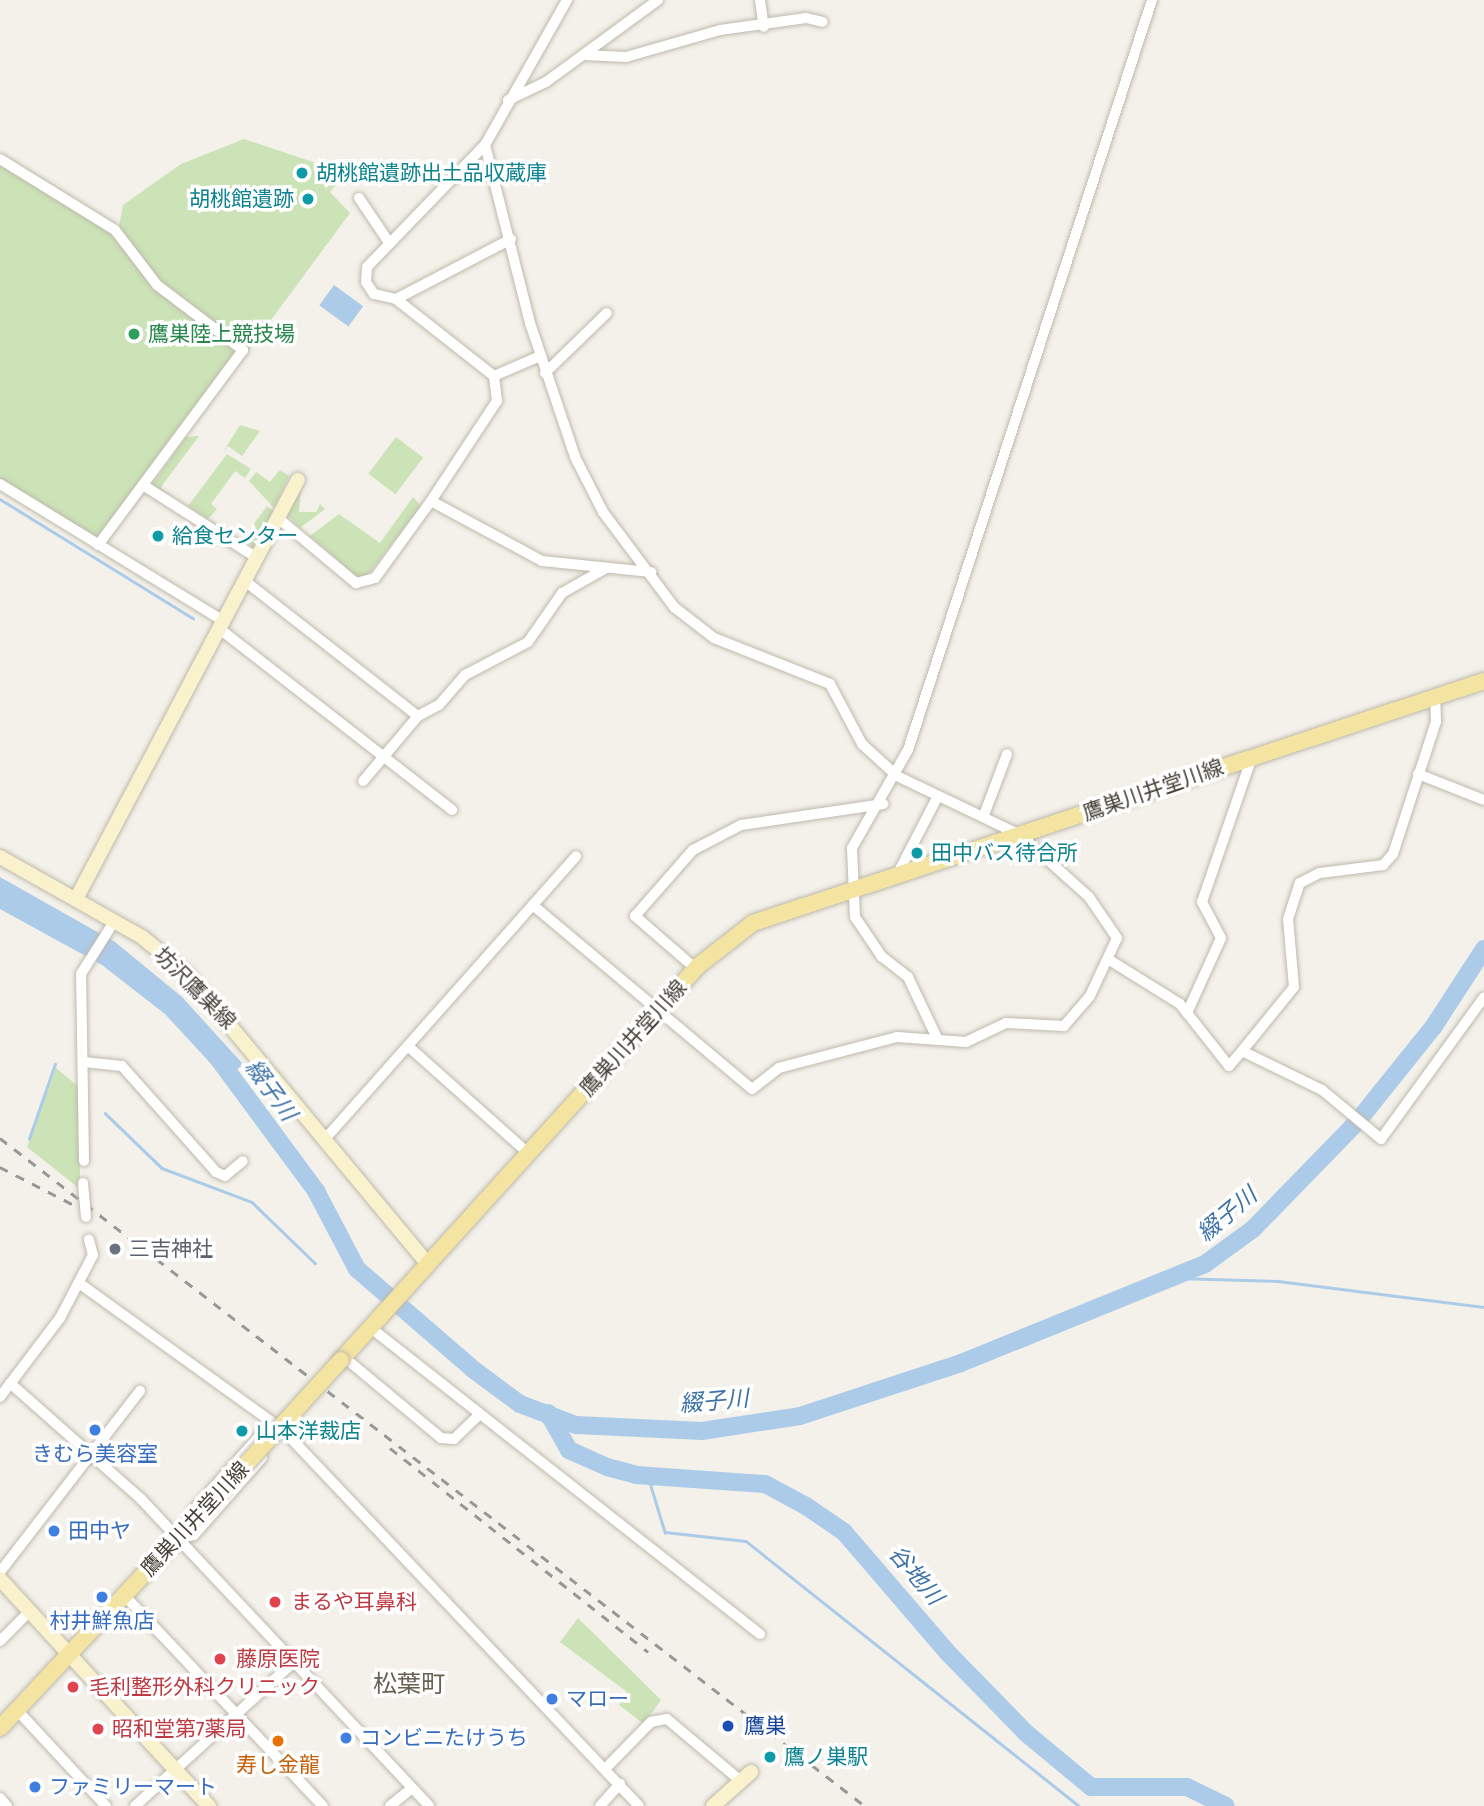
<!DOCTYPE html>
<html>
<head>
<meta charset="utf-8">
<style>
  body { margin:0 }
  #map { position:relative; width:1484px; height:1806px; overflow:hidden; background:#f3f1e9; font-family:"Fira Sans Condensed","Noto Sans JP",sans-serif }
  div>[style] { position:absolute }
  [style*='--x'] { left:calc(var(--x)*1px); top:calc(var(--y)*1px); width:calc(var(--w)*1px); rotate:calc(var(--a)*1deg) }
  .green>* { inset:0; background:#cbe3b6; transform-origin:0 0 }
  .water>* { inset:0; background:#accbe9; transform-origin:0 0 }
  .stream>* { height:2.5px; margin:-1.25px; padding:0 1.25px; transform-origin:1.25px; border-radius:1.25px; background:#accbe9 }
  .river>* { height:18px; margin:-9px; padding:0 9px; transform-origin:9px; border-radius:9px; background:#accbe9 }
  .roads { filter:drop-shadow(0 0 2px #beb9ad) drop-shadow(0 0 2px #beb9ad) }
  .street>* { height:10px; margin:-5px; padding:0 5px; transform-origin:5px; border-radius:5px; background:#fff }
  .secondary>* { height:14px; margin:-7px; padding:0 7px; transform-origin:7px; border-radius:7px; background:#f9f2cd }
  .primary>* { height:16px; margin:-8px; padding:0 8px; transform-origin:8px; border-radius:8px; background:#f4e4a1 }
  .rail>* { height:2.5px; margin-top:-1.25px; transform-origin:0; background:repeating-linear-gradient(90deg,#979797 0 9px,transparent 0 18px) }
  .bridges { filter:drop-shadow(0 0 2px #beb9ad) drop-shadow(0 0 2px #beb9ad) }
  .street-bridge>* { height:10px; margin:-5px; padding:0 5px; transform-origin:5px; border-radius:5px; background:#fff }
  .primary-bridge>* { height:16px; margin:-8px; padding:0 8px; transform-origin:8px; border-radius:8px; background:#f4e4a1 }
  .dots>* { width:19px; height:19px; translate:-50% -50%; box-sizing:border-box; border:4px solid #fff; border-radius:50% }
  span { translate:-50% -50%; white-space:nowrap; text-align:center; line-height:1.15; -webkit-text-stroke:7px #fff; paint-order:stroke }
  .culture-label { font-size:21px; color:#0d838f }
  .left { translate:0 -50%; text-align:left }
  .right { translate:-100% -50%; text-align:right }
  .leisure-label { font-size:21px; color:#27864d }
  .street-label { font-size:21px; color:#464238 }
  .worship-label { font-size:21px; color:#5b616d }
  .shop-label { font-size:21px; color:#366cbe }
  .health-label { font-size:21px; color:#be3a42 }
  .transit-label { font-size:21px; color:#164399 }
  .food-label { font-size:21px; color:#c56008 }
  .water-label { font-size:23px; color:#3c71a8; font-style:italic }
  .quarter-label { font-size:24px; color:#686051 }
</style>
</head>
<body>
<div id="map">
  <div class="green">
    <i style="clip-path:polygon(244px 139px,346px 173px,330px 192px,350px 213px,105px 545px,0 485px,0 160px,118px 232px,123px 205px,181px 164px)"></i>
    <i style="clip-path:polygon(240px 425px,260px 431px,242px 456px,228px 446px,223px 452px)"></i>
    <i style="clip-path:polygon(199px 436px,161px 487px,165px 494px,151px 486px,186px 437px)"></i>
    <i style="left:396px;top:437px;width:34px;height:46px;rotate:37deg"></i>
    <i style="clip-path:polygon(227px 454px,251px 469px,245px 478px,235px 471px,211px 504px,217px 509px,208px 519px,188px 506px)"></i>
    <i style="clip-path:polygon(280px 470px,289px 476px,274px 508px,249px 481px,256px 472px,270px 482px)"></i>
    <i style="clip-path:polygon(301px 488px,299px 512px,316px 512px,320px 504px,325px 509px,300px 528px,287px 515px)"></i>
    <i style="clip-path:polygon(413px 497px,421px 506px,366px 577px,358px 578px,310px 536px,339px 514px,380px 543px)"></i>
    <i style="clip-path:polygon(267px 506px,273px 511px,253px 547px,238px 533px,241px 528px,248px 532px)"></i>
    <i style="clip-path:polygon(56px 1068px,80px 1088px,80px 1189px,27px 1147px)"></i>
    <i style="clip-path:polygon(578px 1618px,661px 1700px,644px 1724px,619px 1705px,627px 1692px,560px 1642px)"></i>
  </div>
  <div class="water">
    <i style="left:334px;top:285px;width:36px;height:25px;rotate:36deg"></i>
    <i style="clip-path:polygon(0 877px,115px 942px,182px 997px,243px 1064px,226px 1080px,165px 1014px,102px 965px,0 909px)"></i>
  </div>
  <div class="stream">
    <i style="--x:0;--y:499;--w:227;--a:31.7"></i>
    <i style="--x:105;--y:1113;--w:79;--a:44"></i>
    <i style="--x:162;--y:1168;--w:96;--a:20.7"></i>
    <i style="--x:252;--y:1202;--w:88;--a:44.1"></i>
    <i style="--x:29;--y:1139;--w:79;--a:-70.9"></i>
    <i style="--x:1176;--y:1278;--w:102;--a:1.7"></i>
    <i style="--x:1278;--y:1281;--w:208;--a:7.2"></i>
    <i style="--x:648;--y:1476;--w:59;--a:73.1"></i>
    <i style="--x:665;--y:1532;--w:81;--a:6.3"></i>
    <i style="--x:746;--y:1541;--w:426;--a:38.5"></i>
  </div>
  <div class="river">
    <i style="--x:217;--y:1057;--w:167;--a:53.5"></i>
    <i style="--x:316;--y:1191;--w:88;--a:62.3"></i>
    <i style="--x:357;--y:1269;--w:155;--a:40.8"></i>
    <i style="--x:474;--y:1370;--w:57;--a:36.5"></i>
    <i style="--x:520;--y:1404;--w:60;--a:20.6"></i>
    <i style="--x:576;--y:1425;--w:126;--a:2.7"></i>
    <i style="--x:702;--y:1431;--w:99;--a:-8.7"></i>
    <i style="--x:800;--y:1416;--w:169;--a:-18.2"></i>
    <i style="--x:961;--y:1363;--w:263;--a:-22.1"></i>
    <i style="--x:1205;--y:1264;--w:59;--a:-36.1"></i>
    <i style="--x:1253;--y:1229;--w:149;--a:-45.8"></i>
    <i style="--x:1357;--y:1122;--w:123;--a:-51.3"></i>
    <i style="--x:1434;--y:1026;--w:92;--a:-57"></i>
    <i style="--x:548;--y:1413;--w:43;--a:60.4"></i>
    <i style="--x:569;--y:1450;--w:42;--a:24.1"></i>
    <i style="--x:607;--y:1467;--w:30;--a:15"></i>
    <i style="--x:636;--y:1475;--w:129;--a:4"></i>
    <i style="--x:765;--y:1484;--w:47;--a:28.2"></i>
    <i style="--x:806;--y:1506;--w:46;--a:34.4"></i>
    <i style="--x:844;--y:1532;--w:161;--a:49.3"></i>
    <i style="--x:949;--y:1654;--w:110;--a:45.7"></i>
    <i style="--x:1026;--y:1733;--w:85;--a:39.7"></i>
    <i style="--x:1091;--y:1787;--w:96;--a:0"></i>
    <i style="--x:1187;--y:1787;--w:43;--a:26"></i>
  </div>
  <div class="roads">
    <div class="street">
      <i style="--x:760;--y:0;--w:27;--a:82"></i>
      <i style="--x:584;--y:55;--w:42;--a:2.7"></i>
      <i style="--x:626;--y:57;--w:98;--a:-16"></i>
      <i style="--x:720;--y:30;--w:87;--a:-7.9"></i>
      <i style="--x:806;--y:18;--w:17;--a:13"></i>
      <i style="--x:508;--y:100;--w:42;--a:-25.3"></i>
      <i style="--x:546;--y:82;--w:139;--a:-36.2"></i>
      <i style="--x:485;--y:145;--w:184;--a:75.8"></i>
      <i style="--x:530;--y:323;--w:141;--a:71.4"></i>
      <i style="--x:575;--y:457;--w:62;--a:63"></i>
      <i style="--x:603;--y:512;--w:119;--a:53.2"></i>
      <i style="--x:674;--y:607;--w:51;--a:37.8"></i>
      <i style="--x:714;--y:638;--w:125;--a:21.6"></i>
      <i style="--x:830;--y:684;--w:68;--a:61.9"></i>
      <i style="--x:862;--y:744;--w:47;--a:42.4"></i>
      <i style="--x:897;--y:776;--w:136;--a:25.6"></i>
      <i style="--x:1020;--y:835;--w:93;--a:41.9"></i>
      <i style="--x:1089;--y:897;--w:50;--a:55.7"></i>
      <i style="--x:1117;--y:938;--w:64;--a:115"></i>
      <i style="--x:1090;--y:996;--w:40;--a:131"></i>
      <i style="--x:1064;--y:1026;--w:58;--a:-177"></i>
      <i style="--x:1006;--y:1023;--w:44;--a:154.6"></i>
      <i style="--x:966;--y:1042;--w:69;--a:-175.9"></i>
      <i style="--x:897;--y:1037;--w:122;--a:165.3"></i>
      <i style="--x:779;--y:1068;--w:34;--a:142"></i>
      <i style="--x:752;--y:1089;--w:286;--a:-140"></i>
      <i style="--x:0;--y:159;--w:135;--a:31.7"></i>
      <i style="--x:115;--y:230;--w:69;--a:52.6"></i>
      <i style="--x:157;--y:285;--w:108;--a:37.1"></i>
      <i style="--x:243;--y:350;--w:243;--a:126.6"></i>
      <i style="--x:359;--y:198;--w:55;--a:56"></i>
      <i style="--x:511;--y:239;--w:130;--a:152.4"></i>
      <i style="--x:396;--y:299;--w:23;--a:-167"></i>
      <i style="--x:374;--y:294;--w:14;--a:-124"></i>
      <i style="--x:366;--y:282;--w:15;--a:-86"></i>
      <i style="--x:367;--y:267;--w:170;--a:-46"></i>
      <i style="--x:485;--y:145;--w:167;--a:-60.5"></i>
      <i style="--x:396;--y:299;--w:125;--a:38.2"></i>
      <i style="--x:494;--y:376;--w:50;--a:-23.5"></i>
      <i style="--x:545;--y:373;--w:86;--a:-44.1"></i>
      <i style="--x:0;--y:484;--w:264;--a:31.5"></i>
      <i style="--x:143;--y:485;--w:135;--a:32.6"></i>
      <i style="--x:431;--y:501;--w:120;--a:-56.6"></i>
      <i style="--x:497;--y:401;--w:25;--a:-97"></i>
      <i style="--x:278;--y:518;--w:102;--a:39.8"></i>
      <i style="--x:356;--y:583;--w:20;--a:-15"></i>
      <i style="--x:375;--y:578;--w:95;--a:-54"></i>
      <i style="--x:431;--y:501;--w:126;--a:28.4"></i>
      <i style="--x:542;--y:561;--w:110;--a:5.8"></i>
      <i style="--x:245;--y:581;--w:219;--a:38"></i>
      <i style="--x:418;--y:716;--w:85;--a:130.2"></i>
      <i style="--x:221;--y:630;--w:293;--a:37.9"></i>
      <i style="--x:418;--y:716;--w:24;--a:-28"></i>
      <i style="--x:439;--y:705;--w:40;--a:-49"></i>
      <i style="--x:465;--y:675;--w:71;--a:-27.6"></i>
      <i style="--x:528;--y:642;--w:60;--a:-55.2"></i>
      <i style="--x:562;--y:593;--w:51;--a:-29.6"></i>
      <i style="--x:1418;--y:774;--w:71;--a:21.5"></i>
      <i style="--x:984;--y:815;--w:65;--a:-69.3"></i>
      <i style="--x:897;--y:875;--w:89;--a:-62.6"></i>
      <i style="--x:1111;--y:961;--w:81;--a:31.9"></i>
      <i style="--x:1180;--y:1004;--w:79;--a:51.7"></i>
      <i style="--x:1229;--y:1066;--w:20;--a:-49"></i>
      <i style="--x:1242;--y:1051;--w:89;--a:26"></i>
      <i style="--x:1322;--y:1090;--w:77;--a:39.7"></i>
      <i style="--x:1381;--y:1139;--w:175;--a:-54"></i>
      <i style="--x:696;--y:969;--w:81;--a:-139"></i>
      <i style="--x:635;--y:916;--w:88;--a:-48.7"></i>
      <i style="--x:693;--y:850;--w:54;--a:-27.5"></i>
      <i style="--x:741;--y:825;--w:144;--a:-8.4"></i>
      <i style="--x:1187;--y:1013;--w:82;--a:-65.6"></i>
      <i style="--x:1221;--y:938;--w:41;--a:-117.8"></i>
      <i style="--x:1202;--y:902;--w:153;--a:-71"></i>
      <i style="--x:938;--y:1040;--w:70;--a:-115.5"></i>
      <i style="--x:908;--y:977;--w:33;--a:-142"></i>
      <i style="--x:882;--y:957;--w:48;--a:-124"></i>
      <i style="--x:855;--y:917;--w:69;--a:-92.5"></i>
      <i style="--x:852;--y:848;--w:113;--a:-60.3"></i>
      <i style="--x:908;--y:750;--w:789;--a:-71.98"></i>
      <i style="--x:409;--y:1047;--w:159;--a:41.7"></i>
      <i style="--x:1242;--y:1051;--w:82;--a:-50.9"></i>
      <i style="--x:1294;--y:987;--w:68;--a:-95"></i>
      <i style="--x:1288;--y:919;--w:38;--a:-72"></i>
      <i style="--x:1300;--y:883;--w:22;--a:-27"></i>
      <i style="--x:1320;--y:873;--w:64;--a:-7.2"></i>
      <i style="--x:1383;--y:865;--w:15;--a:-48"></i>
      <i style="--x:1393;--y:854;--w:139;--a:-72"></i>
      <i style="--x:1436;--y:722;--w:25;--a:-92"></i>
      <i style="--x:84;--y:1062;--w:38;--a:6"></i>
      <i style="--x:122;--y:1066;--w:142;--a:48.4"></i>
      <i style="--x:216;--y:1172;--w:10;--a:24"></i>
      <i style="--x:225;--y:1176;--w:23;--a:-40"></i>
      <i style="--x:325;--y:1139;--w:378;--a:-48.4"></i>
      <i style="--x:84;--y:1161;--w:187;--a:-90.9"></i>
      <i style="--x:81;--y:974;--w:64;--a:-57.8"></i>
      <i style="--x:79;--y:1283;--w:253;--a:35.8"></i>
      <i style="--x:284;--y:1431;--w:516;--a:46.57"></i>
      <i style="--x:371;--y:1328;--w:495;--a:38.2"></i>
      <i style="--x:351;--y:1363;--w:117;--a:39.8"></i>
      <i style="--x:441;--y:1438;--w:13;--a:4"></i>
      <i style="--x:454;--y:1439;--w:32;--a:-44"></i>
      <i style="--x:10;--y:1383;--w:175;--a:41.5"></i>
      <i style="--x:141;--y:1499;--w:421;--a:46.8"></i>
      <i style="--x:0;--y:1397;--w:99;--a:-52.8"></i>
      <i style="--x:60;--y:1318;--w:71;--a:-62.4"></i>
      <i style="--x:93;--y:1255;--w:16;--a:-105"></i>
      <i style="--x:191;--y:1513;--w:119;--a:-48.4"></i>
      <i style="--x:179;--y:1538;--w:15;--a:-11"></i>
      <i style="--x:194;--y:1535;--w:103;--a:-48.6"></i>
      <i style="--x:0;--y:1572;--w:229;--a:-52.3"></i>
      <i style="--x:124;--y:1595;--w:290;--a:46.7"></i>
      <i style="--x:0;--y:1641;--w:42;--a:-45"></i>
      <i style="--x:17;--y:1710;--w:131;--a:47.2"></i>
      <i style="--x:605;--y:1769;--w:66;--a:-45.6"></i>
      <i style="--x:651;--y:1722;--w:16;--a:-11"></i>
      <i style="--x:667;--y:1719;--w:97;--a:40"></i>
      <i style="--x:0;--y:1798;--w:11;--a:49"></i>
      <i style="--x:135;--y:1806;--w:217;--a:-42.2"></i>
      <i style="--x:390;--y:1806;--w:28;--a:-39"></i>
      <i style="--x:600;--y:1806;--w:30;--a:-48"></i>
    </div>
    <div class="secondary">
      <i style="--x:0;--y:857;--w:163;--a:29.4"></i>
      <i style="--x:142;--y:937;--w:58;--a:39.4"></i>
      <i style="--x:187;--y:974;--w:378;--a:50.3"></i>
      <i style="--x:77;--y:897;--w:472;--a:-62.1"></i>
      <i style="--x:0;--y:1579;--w:309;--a:47.4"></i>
      <i style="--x:713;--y:1806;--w:51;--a:-41.8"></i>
    </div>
    <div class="primary">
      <i style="--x:341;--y:1360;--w:532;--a:-47.82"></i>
      <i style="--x:698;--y:966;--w:70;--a:-38"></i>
      <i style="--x:753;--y:923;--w:770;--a:-18.32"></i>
      <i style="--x:0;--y:1728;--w:301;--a:-46.9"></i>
    </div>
  </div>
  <div class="rail">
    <i style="--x:0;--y:1138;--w:1093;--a:37.68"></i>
    <i style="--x:0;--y:1167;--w:83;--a:27.2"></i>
    <i style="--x:390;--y:1448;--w:329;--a:38.3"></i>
  </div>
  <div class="bridges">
    <div class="street-bridge">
      <i style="--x:83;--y:1183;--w:34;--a:85"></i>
    </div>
    <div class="primary-bridge">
      <i style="--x:206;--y:1508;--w:200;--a:-47.6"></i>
    </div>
  </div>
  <div class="dots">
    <i style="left:302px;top:173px;background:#0f9aa8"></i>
    <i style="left:308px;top:199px;background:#0f9aa8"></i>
    <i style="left:134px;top:334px;background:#2e9e5b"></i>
    <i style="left:158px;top:536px;background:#0f9aa8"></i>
    <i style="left:917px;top:853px;background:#0f9aa8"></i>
    <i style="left:115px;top:1249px;background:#6b7280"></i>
    <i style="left:95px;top:1430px;background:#3f7fe0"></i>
    <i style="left:242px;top:1431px;background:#0f9aa8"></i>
    <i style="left:54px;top:1531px;background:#3f7fe0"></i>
    <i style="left:102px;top:1597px;background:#3f7fe0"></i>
    <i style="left:275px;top:1602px;background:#e0444e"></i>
    <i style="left:220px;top:1659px;background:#e0444e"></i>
    <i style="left:73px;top:1687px;background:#e0444e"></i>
    <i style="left:552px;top:1699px;background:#3f7fe0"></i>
    <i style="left:728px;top:1726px;background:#1a4fb4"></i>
    <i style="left:98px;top:1729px;background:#e0444e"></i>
    <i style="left:346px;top:1738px;background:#3f7fe0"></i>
    <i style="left:278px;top:1741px;background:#e8710a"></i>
    <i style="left:770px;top:1757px;background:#0f9aa8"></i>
    <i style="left:35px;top:1787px;background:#3f7fe0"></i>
  </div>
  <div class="culture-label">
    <span class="left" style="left:316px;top:173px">胡桃館遺跡出土品収蔵庫</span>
    <span class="right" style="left:294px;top:199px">胡桃館遺跡</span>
    <span class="left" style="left:172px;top:536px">給食センター</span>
    <span class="left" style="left:931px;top:853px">田中バス待合所</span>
    <span class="left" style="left:256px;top:1431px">山本洋裁店</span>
    <span class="left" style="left:784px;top:1757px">鷹ノ巣駅</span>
  </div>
  <div class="leisure-label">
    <span class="left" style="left:148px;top:334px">鷹巣陸上競技場</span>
  </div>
  <div class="street-label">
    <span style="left:1153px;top:790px;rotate:-19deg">鷹巣川井堂川線</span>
    <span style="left:195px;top:988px;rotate:45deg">坊沢鷹巣線</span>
    <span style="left:633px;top:1038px;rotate:-48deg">鷹巣川井堂川線</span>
    <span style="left:195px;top:1519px;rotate:-47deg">鷹巣川井堂川線</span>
  </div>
  <div class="worship-label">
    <span class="left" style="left:129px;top:1249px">三吉神社</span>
  </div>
  <div class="shop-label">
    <span style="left:95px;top:1454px">きむら美容室</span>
    <span class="left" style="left:68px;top:1531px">田中ヤ</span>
    <span style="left:102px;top:1621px">村井鮮魚店</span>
    <span class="left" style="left:566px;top:1699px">マロー</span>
    <span class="left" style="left:360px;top:1738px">コンビニたけうち</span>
    <span class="left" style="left:49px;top:1787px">ファミリーマート</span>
  </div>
  <div class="health-label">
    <span class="left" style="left:291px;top:1602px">まるや耳鼻科</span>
    <span class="left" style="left:236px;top:1659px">藤原医院</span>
    <span class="left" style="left:89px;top:1687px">毛利整形外科クリニック</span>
    <span class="left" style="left:112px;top:1729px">昭和堂第7薬局</span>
  </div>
  <div class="transit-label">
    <span class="left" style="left:744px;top:1726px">鷹巣</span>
  </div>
  <div class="food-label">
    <span style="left:278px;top:1765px">寿し金龍</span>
  </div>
  <div class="water-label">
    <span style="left:271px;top:1090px;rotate:54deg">綴子川</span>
    <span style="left:1227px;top:1214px;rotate:-40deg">綴子川</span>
    <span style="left:714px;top:1401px;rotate:-5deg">綴子川</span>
    <span style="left:916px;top:1575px;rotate:50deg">谷地川</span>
  </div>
  <div class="quarter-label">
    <span style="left:409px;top:1685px">松葉町</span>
  </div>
</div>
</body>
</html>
